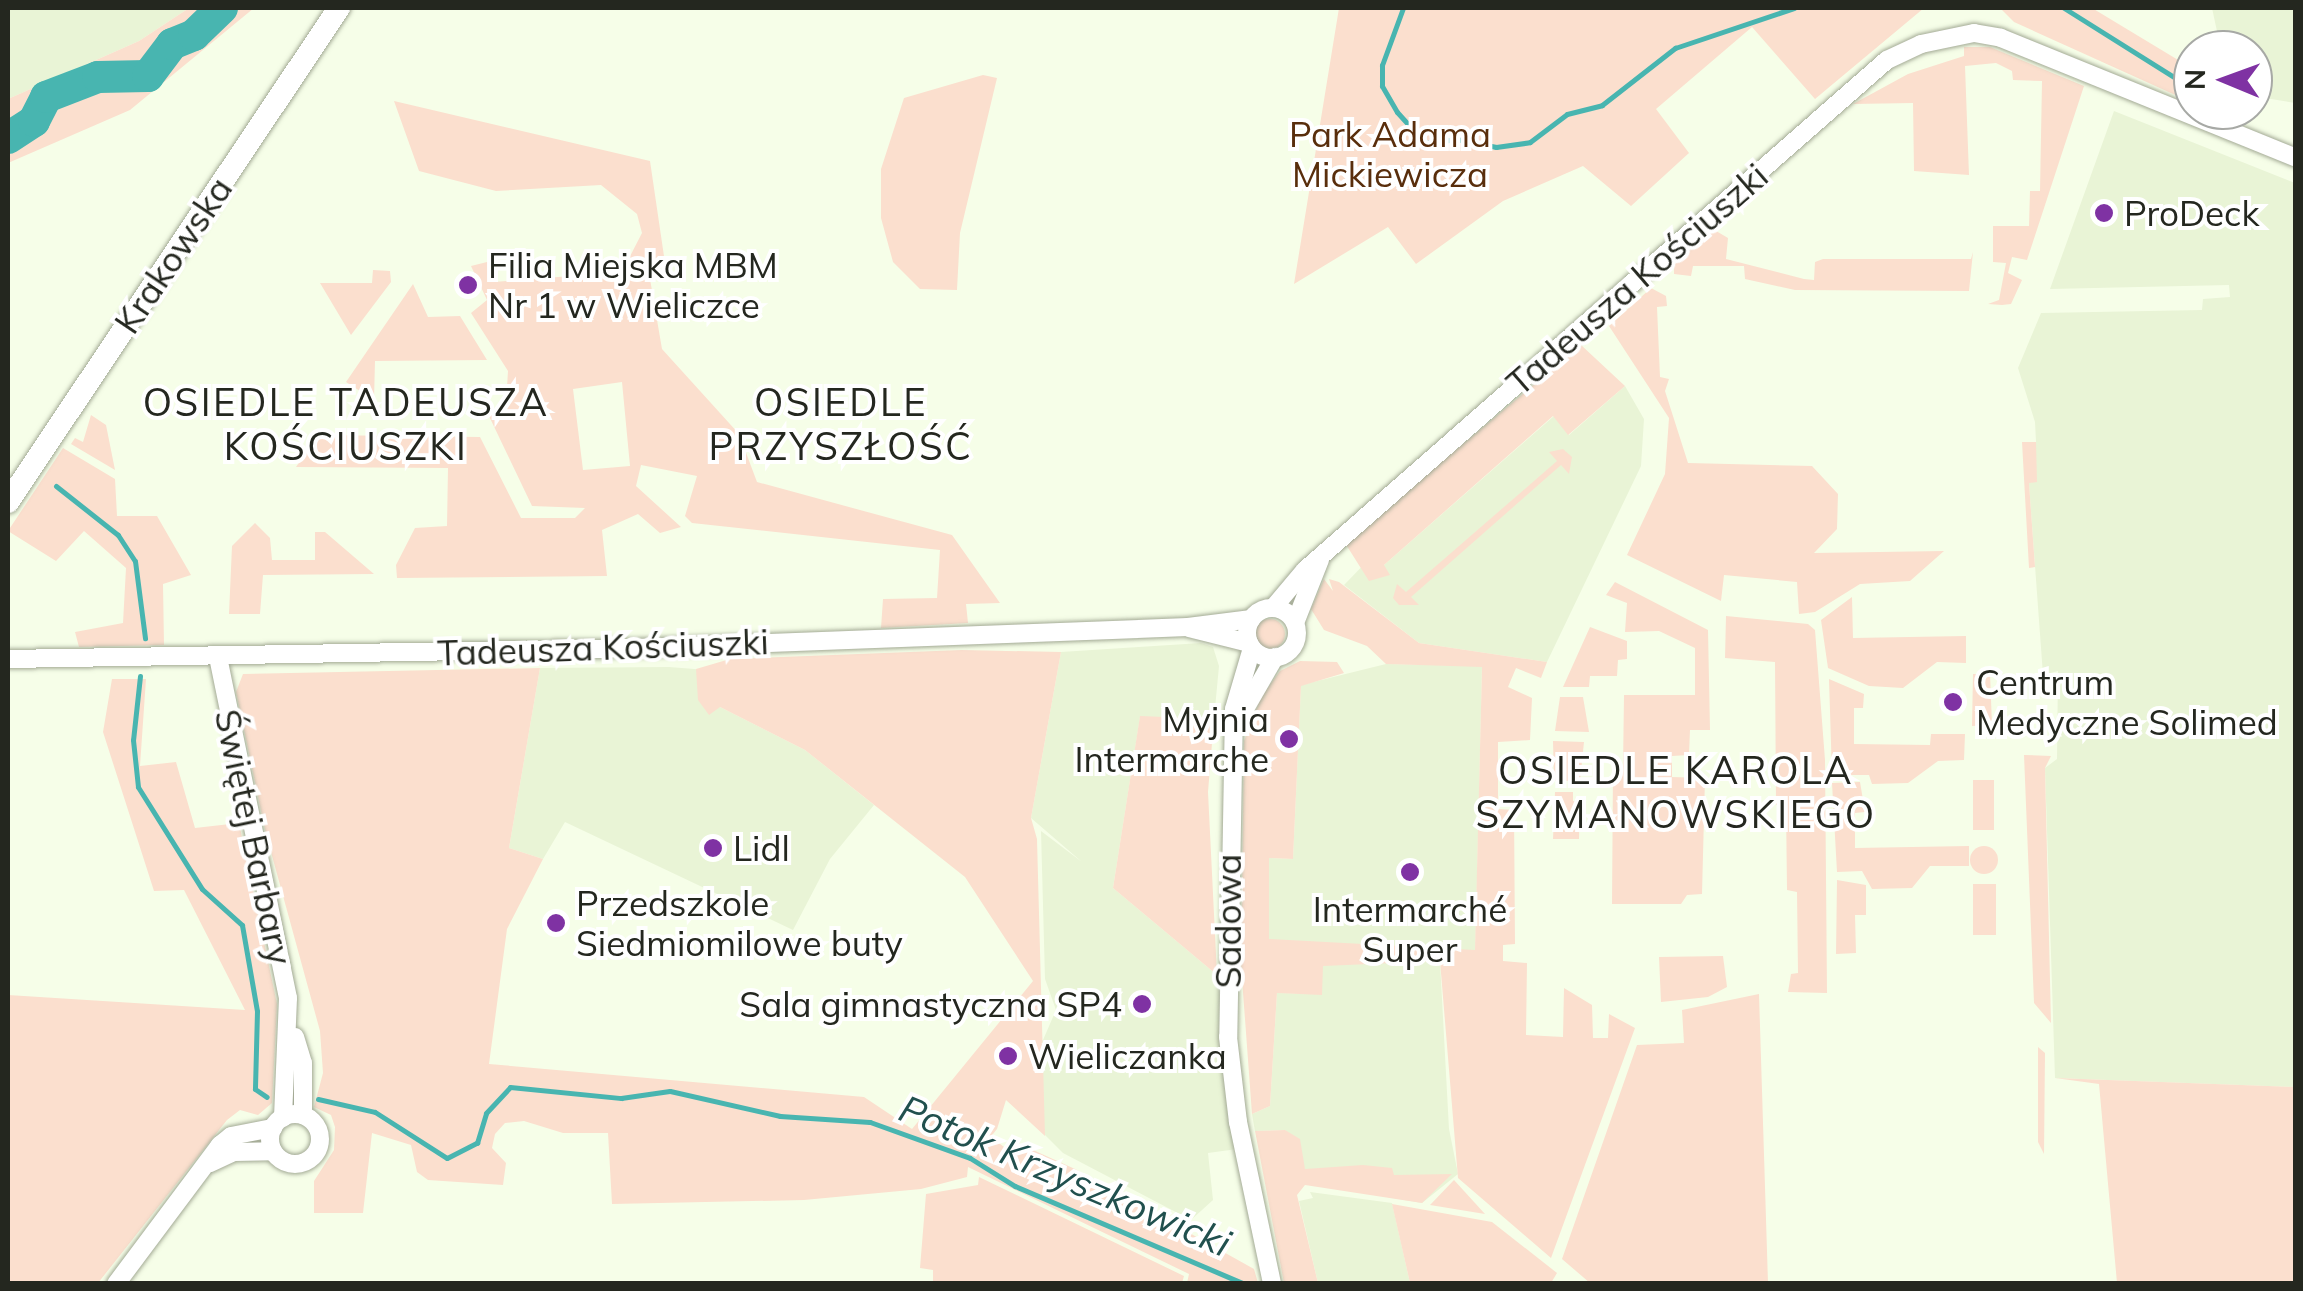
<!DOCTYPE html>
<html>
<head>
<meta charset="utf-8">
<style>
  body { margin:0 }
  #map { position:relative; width:2303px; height:1291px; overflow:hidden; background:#f6fee8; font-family:Mulish,sans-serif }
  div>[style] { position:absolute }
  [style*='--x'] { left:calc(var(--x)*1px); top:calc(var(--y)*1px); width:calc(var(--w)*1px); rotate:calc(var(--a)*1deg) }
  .built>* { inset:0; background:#e9f4d6 }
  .green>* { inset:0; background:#fbdfce; transform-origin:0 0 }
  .round { border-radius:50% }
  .stream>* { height:5px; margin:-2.5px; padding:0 2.5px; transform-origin:2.5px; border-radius:2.5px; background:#48b5b0 }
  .river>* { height:32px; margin:-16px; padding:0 16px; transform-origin:16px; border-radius:16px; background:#48b5b0 }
  .roads { filter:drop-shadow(0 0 2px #a3aa95) drop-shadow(0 0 2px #a3aa95) }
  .minor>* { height:18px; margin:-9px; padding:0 9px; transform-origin:9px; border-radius:9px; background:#fff }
  .minor>.ring { margin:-9px; padding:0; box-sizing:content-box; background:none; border:18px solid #fff; border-radius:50% }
  .major>* { height:22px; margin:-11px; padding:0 11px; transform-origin:11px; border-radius:11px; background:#fff }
  .dots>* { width:28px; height:28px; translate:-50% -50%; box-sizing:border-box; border:5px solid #fff; border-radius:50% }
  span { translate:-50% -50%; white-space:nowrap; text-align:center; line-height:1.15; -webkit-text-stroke:8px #fff; paint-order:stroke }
  .park-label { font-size:35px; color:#592e0c }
  .poi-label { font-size:35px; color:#24271f }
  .left { translate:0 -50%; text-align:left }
  .right { translate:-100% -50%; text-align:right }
  .street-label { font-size:35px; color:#24271f }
  .neighbourhood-label { font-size:38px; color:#24271f; letter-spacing:2.5px }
  .water-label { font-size:38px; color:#21504e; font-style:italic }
  .frame { position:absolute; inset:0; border:10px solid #24271f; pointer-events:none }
  .north { position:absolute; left:2173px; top:30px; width:100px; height:100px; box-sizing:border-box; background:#fff; border:2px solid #a7a9a5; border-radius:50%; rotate:271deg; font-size:28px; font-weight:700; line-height:40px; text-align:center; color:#24271f }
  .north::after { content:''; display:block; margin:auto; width:35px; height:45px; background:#7f32a3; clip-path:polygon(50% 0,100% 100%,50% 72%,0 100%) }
</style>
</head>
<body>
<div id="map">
  <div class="built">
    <i style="clip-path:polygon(8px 8px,189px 8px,139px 41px,8px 99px)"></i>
    <i style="clip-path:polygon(2212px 8px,2295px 8px,2295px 103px,2253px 96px,2253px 50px,2221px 50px)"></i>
    <i style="clip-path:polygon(2114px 111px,2295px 183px,2295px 1087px,2055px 1078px,2045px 768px,2057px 759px,2058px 671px,2043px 675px,2026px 443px,2036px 442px,2035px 422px,2018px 368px,2041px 313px,2202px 310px,2203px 299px,2230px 297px,2229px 285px,2050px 289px)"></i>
    <i style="clip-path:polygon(1625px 386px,1644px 419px,1641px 466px,1547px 662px,1419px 643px,1344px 585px,1375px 553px,1384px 565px,1554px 416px,1569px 435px)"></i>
    <i style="clip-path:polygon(1201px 643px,1213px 647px,1219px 666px,1214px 719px,1140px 717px,1113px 888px,1217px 975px,1237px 1149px,1208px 1153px,1213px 1200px,1191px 1220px,1063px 1153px,1043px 1133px,1040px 1047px,1056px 1010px,1045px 979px,1041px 831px,1082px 862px,1031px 818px,1061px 652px)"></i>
    <i style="clip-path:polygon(1386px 664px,1482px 666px,1475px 962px,1440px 962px,1449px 1129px,1458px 1174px,1422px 1203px,1324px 1186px,1305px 1169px,1285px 1130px,1255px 1131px,1252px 1114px,1270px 1106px,1277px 993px,1322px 994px,1269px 939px,1269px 858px,1293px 859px,1301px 685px)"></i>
    <i style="clip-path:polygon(669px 667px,707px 670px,720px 707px,805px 750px,874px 805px,830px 859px,793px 930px,565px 822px,543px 859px,509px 848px,540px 668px)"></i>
    <i style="clip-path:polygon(1310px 1192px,1392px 1203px,1410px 1283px,1318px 1283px,1299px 1201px,1313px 1198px)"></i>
  </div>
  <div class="green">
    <i style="clip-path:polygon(189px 8px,254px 8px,130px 110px,8px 163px,8px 99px,139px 41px)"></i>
    <i style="clip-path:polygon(1339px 8px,1924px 8px,1815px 99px,1752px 27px,1656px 109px,1689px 153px,1631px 206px,1583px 166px,1503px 201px,1416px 264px,1388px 227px,1294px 284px)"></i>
    <i style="clip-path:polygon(2000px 8px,2092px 8px,2193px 69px,2193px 103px,2014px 22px)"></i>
    <i style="clip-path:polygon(1964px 47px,1990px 47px,2084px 86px,2027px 260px,2012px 257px,2008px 273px,2022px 280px,2011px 304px,2002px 305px,1988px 304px,1999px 300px,2006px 263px,1993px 262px,1993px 226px,2029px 226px,2030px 191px,2040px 191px,2042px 81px,2013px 80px,2012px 71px,1996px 63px,1965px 66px,1969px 175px,1914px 171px,1913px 103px,1853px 104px,1908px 74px,1964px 56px)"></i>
    <i style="clip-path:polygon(983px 75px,997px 78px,960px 233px,957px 290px,920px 289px,893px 262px,881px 218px,881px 169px,904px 98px)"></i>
    <i style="clip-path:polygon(evenodd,394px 101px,650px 161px,665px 263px,650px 279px,662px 349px,739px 434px,757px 482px,952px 535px,1000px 603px,966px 604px,968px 623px,881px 628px,883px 599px,937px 598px,940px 550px,692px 523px,685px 516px,697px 476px,641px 465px,636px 486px,681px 527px,660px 533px,638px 514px,602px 530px,607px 576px,397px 578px,396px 565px,415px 528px,447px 526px,448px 468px,296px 467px,318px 435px,480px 437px,521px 518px,575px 518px,585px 508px,532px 506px,488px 414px,506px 403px,508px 371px,471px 313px,487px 300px,471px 266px,491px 261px,494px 282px,608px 273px,624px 268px,642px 233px,637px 214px,601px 185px,496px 191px,419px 171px,394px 101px,622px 382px,630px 466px,583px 470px,573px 389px,622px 382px)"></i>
    <i style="clip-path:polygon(1711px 228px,1728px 238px,1726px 259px,1804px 279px,1814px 280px,1815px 262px,1823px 259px,1971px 259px,1973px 252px,1969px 291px,1795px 290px,1745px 279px,1744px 266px,1693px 266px,1691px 276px,1674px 274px,1674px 262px)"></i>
    <i style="clip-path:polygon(373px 270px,390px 271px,391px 282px,351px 335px,320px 283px,372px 283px)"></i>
    <i style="clip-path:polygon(413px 284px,428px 317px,460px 316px,487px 360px,375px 361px,374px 400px,346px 382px)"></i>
    <i style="clip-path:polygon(1651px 288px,1666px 296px,1667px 306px,1657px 307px,1660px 377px,1669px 379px,1665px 391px,1688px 463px,1812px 466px,1838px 494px,1837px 529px,1814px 553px,1944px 551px,1910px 581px,1860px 584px,1815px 612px,1799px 614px,1797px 582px,1724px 575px,1721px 601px,1627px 555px,1665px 474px,1669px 418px,1609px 326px)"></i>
    <i style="clip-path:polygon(1581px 345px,1625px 386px,1568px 435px,1553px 416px,1384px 565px,1390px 575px,1369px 581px,1345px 543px)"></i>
    <i style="clip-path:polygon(91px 415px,106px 425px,115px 470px,71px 444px,75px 438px,83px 442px)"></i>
    <i style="clip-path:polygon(2022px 442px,2036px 442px,2037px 482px,2029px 483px,2035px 567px,2029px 568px)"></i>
    <i style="clip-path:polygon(63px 448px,115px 479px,117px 516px,157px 516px,191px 575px,163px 584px,164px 645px,79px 647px,75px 632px,123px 623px,126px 568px,84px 531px,56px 561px,8px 531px)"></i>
    <i style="clip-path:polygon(1563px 449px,1572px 457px,1569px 474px,1561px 465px,1411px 597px,1419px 605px,1399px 605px,1393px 598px,1397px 584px,1406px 592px,1557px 461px,1549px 452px)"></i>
    <i style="clip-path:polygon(255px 523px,270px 538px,272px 560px,315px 560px,315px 532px,325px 532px,374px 574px,263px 575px,260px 614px,229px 614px,232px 546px)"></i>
    <i style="clip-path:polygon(1324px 579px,1333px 591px,1329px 579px,1339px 582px,1419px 643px,1547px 662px,1541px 678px,1516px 668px,1508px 687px,1532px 698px,1530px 740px,1498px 742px,1498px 809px,1514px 810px,1515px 944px,1503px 945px,1503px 961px,1527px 963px,1526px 1035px,1563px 1037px,1564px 988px,1592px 1005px,1593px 1038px,1608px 1038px,1609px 1014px,1635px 1028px,1551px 1258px,1458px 1178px,1440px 961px,1323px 966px,1322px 995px,1277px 993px,1270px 1106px,1252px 1114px,1241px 965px,1244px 741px,1261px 697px,1280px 671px,1300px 661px,1337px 662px,1344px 673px,1301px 686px,1293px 859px,1269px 858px,1269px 939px,1475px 950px,1482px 667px,1386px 664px,1367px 646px,1324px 630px,1311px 609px)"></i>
    <i style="clip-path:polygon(1615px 582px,1708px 630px,1710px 730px,1690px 730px,1689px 755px,1672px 756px,1672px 777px,1705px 778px,1702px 894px,1687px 895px,1681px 904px,1612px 904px,1613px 768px,1623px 768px,1624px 695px,1695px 695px,1695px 648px,1659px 631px,1625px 632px,1627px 603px,1606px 595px)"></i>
    <i style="clip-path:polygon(1852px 597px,1853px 638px,1966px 636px,1966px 663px,1937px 662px,1903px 688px,1869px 686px,1828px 668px,1821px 620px)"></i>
    <i style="clip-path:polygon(1726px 616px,1808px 624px,1815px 630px,1825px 760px,1827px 993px,1788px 992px,1791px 974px,1798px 973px,1797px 892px,1787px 890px,1786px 806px,1776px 805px,1775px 662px,1725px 658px)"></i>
    <i class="round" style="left:1255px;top:619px;width:30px;height:30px"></i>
    <i style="clip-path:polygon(1590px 627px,1627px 641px,1627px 659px,1618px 660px,1617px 676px,1590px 676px,1589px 687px,1563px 687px)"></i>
    <i style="clip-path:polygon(962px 650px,1061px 652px,1031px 818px,1037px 839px,1045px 1136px,1006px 1100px,997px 1129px,977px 1154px,996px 1141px,1015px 1155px,1022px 1145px,1075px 1169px,1254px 1269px,1258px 1283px,1187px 1283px,1189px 1274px,968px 1167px,967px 1177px,921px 1189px,804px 1200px,612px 1204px,608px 1133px,563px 1133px,524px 1121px,505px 1123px,495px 1134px,492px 1148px,506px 1163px,503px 1185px,428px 1180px,417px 1172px,411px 1145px,372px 1133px,363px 1213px,314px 1213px,314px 1181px,334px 1150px,335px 1127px,331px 1115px,314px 1107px,323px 1073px,320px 1031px,265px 830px,236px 692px,243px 674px,540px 668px,509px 848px,543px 859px,507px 929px,489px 1064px,864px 1097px,912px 1129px,1033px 981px,965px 877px,805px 750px,720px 707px,709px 715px,698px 700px,696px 669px,730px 659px)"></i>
    <i style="clip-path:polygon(1973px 674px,1990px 674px,1992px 725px,1972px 726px)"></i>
    <i style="clip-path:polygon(112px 679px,146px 679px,140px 766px,176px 762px,195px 828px,239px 823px,277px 1004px,272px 1103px,258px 1115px,240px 1110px,227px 1120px,98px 1283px,8px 1283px,8px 995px,245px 1010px,184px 890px,154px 891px,103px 732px)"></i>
    <i style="clip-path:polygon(1829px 679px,1864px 694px,1863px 708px,1854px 708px,1854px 744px,1930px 745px,1931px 734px,1965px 734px,1964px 760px,1938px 761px,1908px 783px,1872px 784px,1869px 775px,1832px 775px)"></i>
    <i style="clip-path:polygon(1560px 697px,1583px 697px,1589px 732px,1555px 731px)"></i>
    <i style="clip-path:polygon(1140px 716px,1214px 719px,1208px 792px,1217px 975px,1113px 888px)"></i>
    <i style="clip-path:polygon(1553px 741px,1584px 742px,1580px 781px,1554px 781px)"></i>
    <i style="clip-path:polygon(2024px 755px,2051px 756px,2045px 768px,2051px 1023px,2034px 1003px)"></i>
    <i style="left:1973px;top:780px;width:21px;height:50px"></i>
    <i style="clip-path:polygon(1860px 782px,1865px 812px,1855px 813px,1855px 848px,1969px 846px,1969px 866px,1930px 866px,1912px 888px,1872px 889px,1862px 871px,1837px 872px,1832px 783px)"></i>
    <i style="clip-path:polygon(1555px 792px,1573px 792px,1573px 801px,1580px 802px,1579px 839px,1553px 839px)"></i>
    <i class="round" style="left:1970px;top:846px;width:28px;height:28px"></i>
    <i style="clip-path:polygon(1837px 880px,1866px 885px,1866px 915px,1855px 915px,1856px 953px,1836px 954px)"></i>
    <i style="left:1973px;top:884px;width:23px;height:51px"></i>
    <i style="clip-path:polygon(1723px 956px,1727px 987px,1708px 997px,1661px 1002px,1659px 957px)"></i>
    <i style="clip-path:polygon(1759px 994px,1768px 1283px,1590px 1283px,1562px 1259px,1637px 1045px,1684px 1043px,1682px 1010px)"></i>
    <i style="clip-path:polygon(2038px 1047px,2045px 1053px,2044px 1154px,2038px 1142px)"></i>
    <i style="clip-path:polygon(2055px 1078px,2295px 1087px,2295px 1283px,2117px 1283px,2099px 1084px)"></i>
    <i style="clip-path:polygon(1285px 1130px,1300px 1139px,1305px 1169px,1363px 1165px,1392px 1168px,1394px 1175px,1452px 1174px,1422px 1203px,1305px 1185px,1297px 1195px,1318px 1283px,1284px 1283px,1255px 1131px)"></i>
    <i style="clip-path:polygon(979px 1177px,1184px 1276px,1182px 1283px,933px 1283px,933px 1270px,920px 1268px,926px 1194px,978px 1185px)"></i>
    <i style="clip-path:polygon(1454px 1180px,1485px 1214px,1430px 1205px)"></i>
    <i style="clip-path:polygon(1392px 1204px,1492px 1222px,1557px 1273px,1551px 1283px,1410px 1283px)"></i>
  </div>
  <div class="stream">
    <i style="--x:1403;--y:8;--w:61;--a:110.2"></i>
    <i style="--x:1382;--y:65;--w:21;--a:90"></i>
    <i style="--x:1382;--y:86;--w:30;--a:60"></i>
    <i style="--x:1397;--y:112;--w:42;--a:47.9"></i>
    <i style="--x:1425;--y:143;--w:31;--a:-7"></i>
    <i style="--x:1456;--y:139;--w:41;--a:11.3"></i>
    <i style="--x:1496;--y:147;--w:34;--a:-8"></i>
    <i style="--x:1530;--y:142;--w:46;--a:-37.1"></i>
    <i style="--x:1567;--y:114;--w:36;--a:-14"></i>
    <i style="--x:1602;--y:105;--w:93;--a:-38"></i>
    <i style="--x:1675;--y:48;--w:126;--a:-18.6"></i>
    <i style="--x:2064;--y:8;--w:152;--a:32.1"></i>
    <i style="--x:56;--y:486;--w:79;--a:38.3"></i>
    <i style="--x:118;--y:535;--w:31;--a:57"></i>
    <i style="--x:135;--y:561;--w:78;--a:82.6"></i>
    <i style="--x:140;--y:676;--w:64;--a:96.2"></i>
    <i style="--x:133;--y:740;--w:47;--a:83.9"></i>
    <i style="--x:138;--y:787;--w:120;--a:57.9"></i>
    <i style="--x:202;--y:889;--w:54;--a:42"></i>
    <i style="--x:242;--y:925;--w:87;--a:80.1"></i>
    <i style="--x:257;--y:1011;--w:78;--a:91.5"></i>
    <i style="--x:255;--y:1089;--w:14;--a:34"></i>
    <i style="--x:318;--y:1099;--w:58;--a:12.8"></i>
    <i style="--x:375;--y:1112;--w:85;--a:32.6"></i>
    <i style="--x:447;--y:1158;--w:34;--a:-27"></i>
    <i style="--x:477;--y:1143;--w:31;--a:-73"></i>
    <i style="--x:486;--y:1113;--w:35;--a:-47"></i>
    <i style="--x:510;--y:1087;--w:112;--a:5.7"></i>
    <i style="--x:621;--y:1098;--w:49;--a:-8.1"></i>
    <i style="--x:670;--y:1091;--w:113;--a:12.8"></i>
    <i style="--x:780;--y:1116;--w:90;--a:3.8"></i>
    <i style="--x:870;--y:1122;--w:106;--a:19.8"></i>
    <i style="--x:970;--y:1158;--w:53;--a:31.9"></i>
    <i style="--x:1015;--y:1186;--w:250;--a:23.1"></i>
  </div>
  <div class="river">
    <i style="--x:8;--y:138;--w:31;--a:-33"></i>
    <i style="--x:34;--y:121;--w:27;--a:-63"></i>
    <i style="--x:46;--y:97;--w:56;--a:-21"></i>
    <i style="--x:98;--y:77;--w:50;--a:-1.1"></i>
    <i style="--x:148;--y:76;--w:40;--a:-53"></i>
    <i style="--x:172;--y:44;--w:24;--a:-22"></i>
    <i style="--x:194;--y:35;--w:39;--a:-44"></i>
  </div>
  <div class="roads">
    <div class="minor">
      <i style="--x:1273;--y:608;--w:50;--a:-49.9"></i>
      <i style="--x:1305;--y:570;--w:774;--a:-41.23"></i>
      <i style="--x:1887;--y:60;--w:38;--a:-25"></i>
      <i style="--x:1921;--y:44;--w:54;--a:-11.7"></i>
      <i style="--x:1974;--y:33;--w:27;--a:10"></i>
      <i style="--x:2001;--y:38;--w:318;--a:22.1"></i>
      <i class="ring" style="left:1247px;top:608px;width:32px;height:32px"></i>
      <i style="--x:1295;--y:623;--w:68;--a:-68.4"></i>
      <i style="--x:1189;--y:628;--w:62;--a:14"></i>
      <i style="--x:1252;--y:648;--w:64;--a:106.4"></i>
      <i style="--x:1234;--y:709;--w:328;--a:91"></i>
      <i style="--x:1228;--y:1037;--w:86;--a:83.3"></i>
      <i style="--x:1238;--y:1122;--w:166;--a:78.1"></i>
      <i style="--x:218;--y:657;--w:348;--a:78.4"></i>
      <i style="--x:288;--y:998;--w:120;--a:92.4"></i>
      <i style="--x:8;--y:659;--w:629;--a:-1"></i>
      <i style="--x:637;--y:648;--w:551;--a:-2.18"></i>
      <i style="--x:1188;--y:627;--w:64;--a:-7.2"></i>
      <i style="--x:1238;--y:721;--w:74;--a:-60"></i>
      <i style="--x:295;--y:1037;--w:27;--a:73"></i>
      <i style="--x:303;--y:1063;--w:52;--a:90"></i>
      <i class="ring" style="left:270px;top:1114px;width:32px;height:32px"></i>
      <i style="--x:210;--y:1163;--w:26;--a:-25"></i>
      <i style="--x:234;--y:1152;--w:39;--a:-1"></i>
      <i style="--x:116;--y:1284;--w:174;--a:-53.2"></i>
      <i style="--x:220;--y:1145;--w:14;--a:-39"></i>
      <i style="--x:231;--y:1136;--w:43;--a:-10.8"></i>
    </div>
    <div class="major">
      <i style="--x:8;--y:502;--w:595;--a:-56.18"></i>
    </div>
  </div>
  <div class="dots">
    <i style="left:2104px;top:213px;background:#7f32a3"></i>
    <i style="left:468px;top:285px;background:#7f32a3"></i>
    <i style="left:1953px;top:702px;background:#7f32a3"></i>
    <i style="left:1289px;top:739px;background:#7f32a3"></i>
    <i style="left:713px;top:848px;background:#7f32a3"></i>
    <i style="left:1410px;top:872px;background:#7f32a3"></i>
    <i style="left:556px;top:923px;background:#7f32a3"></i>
    <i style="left:1142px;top:1004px;background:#7f32a3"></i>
    <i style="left:1008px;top:1056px;background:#7f32a3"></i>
  </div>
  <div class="park-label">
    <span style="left:1390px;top:154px">Park Adama<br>Mickiewicza</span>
  </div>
  <div class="poi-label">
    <span class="left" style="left:2124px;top:213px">ProDeck</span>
    <span class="left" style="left:488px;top:285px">Filia Miejska MBM<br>Nr 1 w Wieliczce</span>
    <span class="left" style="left:1976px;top:702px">Centrum<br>Medyczne Solimed</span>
    <span class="right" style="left:1269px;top:739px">Myjnia<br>Intermarche</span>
    <span class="left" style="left:733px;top:848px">Lidl</span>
    <span class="left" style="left:576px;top:923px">Przedszkole<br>Siedmiomilowe buty</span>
    <span style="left:1410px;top:929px">Intermarché<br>Super</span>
    <span class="right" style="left:1122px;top:1004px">Sala gimnastyczna SP4</span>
    <span class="left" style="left:1028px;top:1056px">Wieliczanka</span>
  </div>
  <div class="street-label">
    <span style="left:173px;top:255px;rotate:-56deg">Krakowska</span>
    <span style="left:1637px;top:279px;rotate:-41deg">Tadeusza Kościuszki</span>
    <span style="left:603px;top:647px;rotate:-2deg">Tadeusza Kościuszki</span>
    <span style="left:254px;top:837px;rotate:78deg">Świętej Barbary</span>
    <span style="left:1228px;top:921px;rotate:-90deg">Sadowa</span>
  </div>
  <div class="neighbourhood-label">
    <span style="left:346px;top:425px">OSIEDLE TADEUSZA<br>KOŚCIUSZKI</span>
    <span style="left:841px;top:425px">OSIEDLE<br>PRZYSZŁOŚĆ</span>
    <span style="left:1676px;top:793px">OSIEDLE KAROLA<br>SZYMANOWSKIEGO</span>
  </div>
  <div class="water-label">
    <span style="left:1065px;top:1176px;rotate:23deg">Potok Krzyszkowicki</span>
  </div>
  <div class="frame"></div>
  <div class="north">N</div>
</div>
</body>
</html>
